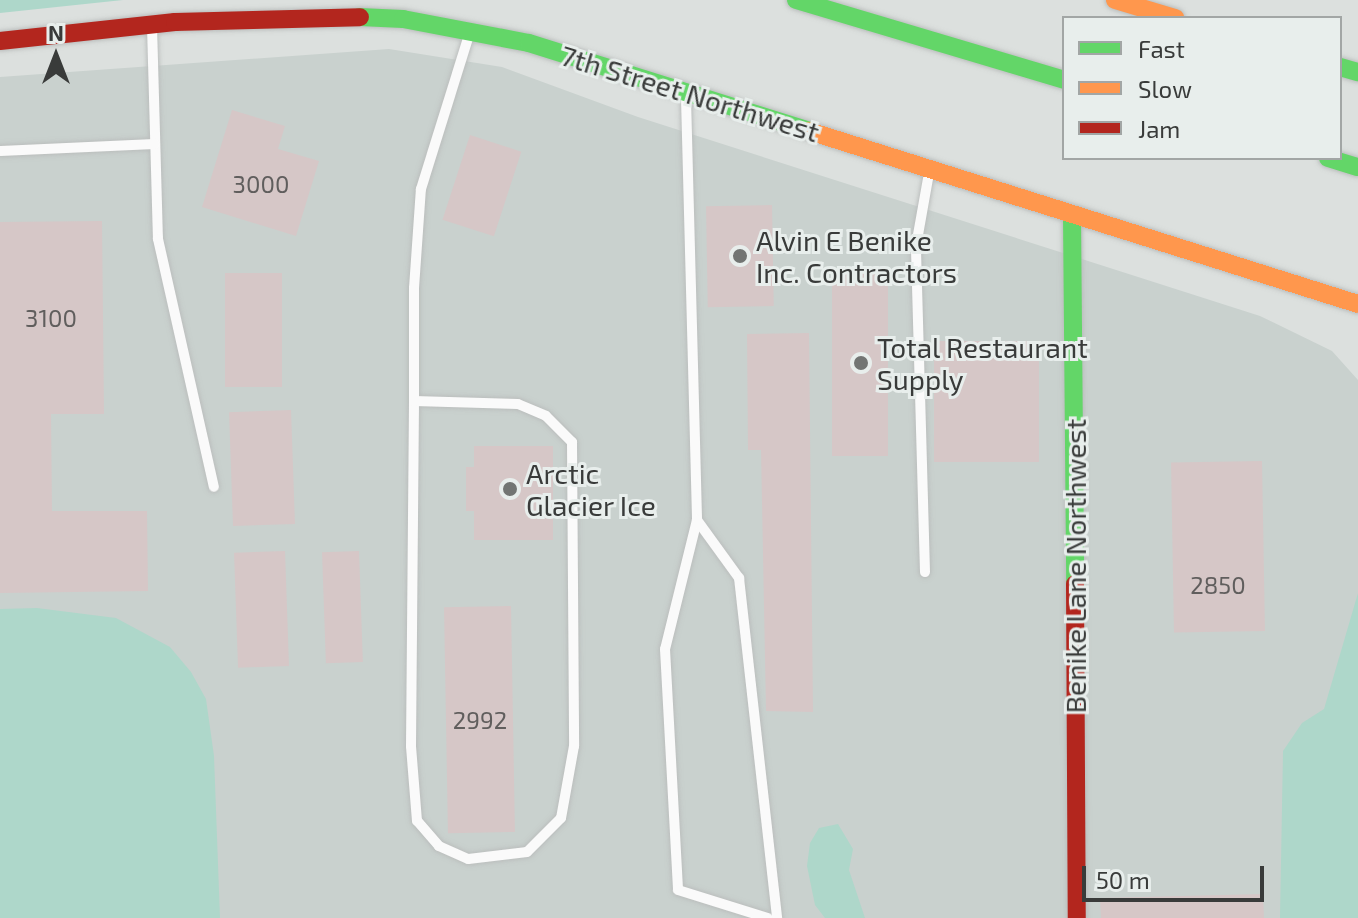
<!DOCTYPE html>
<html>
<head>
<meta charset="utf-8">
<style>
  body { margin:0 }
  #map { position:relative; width:1358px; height:918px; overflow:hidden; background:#dce0de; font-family:"Exo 2",sans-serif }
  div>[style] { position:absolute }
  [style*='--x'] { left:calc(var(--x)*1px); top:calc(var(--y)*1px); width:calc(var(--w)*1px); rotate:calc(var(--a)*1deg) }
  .built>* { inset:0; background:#c9d1ce }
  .green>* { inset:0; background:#aed7ca }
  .building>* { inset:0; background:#d6c7c7; transform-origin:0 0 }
  .roads { filter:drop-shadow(0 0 2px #bbbebd) drop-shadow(0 0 2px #bbbebd) }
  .lane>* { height:10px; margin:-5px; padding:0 5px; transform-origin:5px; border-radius:5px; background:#fafafa }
  .fast>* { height:18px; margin:-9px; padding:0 9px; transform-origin:9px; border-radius:9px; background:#63d668 }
  .slow>* { height:18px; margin:-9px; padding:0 9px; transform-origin:9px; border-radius:9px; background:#ff974d }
  .jam>* { height:18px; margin:-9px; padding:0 9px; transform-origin:9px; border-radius:9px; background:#b3261e }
  .dots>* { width:22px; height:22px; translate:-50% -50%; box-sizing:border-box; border:4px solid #e8eeec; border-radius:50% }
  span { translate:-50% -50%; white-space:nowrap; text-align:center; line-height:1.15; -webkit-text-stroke:6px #e8eeec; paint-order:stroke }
  .number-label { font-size:24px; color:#605e5d }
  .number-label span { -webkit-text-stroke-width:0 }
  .street-label { font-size:28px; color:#393b3a }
  .poi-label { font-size:28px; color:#393b3a }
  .left { translate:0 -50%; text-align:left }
  .legend { position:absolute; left:1062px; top:16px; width:280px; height:144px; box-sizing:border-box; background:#e8eeec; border:2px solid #a2a6a5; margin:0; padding:10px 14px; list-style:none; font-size:24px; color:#393b3a }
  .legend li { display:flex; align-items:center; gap:16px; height:40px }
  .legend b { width:40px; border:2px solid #a2a6a5 }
  .north { position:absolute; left:16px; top:16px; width:80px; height:80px; -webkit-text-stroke:6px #e8eeec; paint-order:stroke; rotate:0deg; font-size:22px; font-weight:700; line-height:32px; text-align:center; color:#393b3a }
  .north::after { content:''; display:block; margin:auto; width:28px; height:36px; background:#393b3a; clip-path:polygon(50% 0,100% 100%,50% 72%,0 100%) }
  .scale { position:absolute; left:1082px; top:866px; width:182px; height:36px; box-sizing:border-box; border:4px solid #393b3a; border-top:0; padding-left:10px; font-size:24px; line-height:28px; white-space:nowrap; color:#393b3a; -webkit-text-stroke:6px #e8eeec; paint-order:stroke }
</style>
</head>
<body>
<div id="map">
  <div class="built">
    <i style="clip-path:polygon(389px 49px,502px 67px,638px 117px,1260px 316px,1332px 351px,1358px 380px,1358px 661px,1320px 918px,0 918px,0 77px)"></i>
  </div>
  <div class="green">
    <i style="clip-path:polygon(0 0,123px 0,0 13px)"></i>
    <i style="clip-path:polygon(1358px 593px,1358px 918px,1280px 918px,1283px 751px,1302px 723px,1324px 709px)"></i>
    <i style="clip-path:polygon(37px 608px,116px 618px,170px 647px,191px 672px,206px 699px,214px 756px,220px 918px,0 918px,0 609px)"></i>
    <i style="clip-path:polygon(838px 824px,853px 849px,849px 870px,865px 918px,825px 918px,815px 905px,807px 866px,810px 843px,819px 828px)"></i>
  </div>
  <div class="building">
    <i style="clip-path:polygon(232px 110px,285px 126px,278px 149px,319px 161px,296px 236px,202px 207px)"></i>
    <i style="left:470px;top:135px;width:54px;height:89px;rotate:18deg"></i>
    <i style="left:772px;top:205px;width:101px;height:66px;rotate:89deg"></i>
    <i style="clip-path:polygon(102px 221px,104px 414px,51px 414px,52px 511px,147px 511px,148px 591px,0 593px,0 222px)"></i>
    <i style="left:832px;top:271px;width:56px;height:185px"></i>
    <i style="left:225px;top:273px;width:57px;height:114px"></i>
    <i style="clip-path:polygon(809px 333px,813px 712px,766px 711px,761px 450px,748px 450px,747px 334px)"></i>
    <i style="left:934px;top:341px;width:105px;height:121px"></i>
    <i style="left:291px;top:410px;width:114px;height:62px;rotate:88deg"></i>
    <i style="clip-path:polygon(474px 446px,553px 446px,553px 540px,474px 540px,474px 511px,466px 511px,466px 467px,474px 467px)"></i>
    <i style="left:1262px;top:461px;width:170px;height:91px;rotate:89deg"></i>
    <i style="left:285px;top:551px;width:115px;height:51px;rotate:88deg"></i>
    <i style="left:359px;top:551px;width:111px;height:37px;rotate:88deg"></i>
    <i style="left:511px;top:606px;width:226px;height:67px;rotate:89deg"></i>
    <i style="clip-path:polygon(1263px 894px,1264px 918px,1101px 918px,1100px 898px)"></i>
  </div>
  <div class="roads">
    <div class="lane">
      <i style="--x:152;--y:26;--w:213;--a:88.4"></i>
      <i style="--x:158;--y:239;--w:254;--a:77.3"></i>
      <i style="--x:686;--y:98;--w:422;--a:88.5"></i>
      <i style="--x:697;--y:520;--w:133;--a:103.9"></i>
      <i style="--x:665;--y:649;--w:241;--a:86.9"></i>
      <i style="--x:678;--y:890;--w:94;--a:17.3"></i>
      <i style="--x:0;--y:151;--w:155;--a:-2.6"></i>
      <i style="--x:414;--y:401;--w:104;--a:1.7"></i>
      <i style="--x:518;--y:404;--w:30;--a:23"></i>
      <i style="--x:546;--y:416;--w:37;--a:45"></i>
      <i style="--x:572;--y:442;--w:304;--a:89.6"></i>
      <i style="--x:574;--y:746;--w:73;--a:100.2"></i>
      <i style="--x:561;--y:818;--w:48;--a:135"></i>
      <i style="--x:527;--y:852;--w:59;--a:173.2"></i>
      <i style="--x:468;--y:859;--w:32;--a:-156"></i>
      <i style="--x:439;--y:846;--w:33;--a:-131"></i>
      <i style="--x:417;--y:821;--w:75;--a:-94.6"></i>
      <i style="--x:411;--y:746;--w:345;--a:-89.5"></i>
      <i style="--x:414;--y:401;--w:113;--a:-90"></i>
      <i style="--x:414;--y:288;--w:99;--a:-86"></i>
      <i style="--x:421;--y:189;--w:164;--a:-72.7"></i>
      <i style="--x:697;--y:520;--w:72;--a:54.1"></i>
      <i style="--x:739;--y:578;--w:342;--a:83.6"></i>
      <i style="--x:925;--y:572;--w:326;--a:-91.6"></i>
      <i style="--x:916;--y:246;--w:74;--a:-79.9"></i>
    </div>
    <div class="fast">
      <i style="--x:796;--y:0;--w:280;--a:16.6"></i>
      <i style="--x:360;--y:17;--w:43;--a:2.7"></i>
      <i style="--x:403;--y:19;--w:128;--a:10.8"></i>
      <i style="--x:529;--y:43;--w:294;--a:17.4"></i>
      <i style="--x:1340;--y:67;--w:19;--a:16"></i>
      <i style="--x:1328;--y:158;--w:31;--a:17"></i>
      <i style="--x:1072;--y:215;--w:369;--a:89.5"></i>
    </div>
    <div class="slow">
      <i style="--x:1115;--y:0;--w:63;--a:16.7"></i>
      <i style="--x:809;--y:131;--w:576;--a:17.49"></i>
    </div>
    <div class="jam">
      <i style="--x:0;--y:41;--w:176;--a:-6.2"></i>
      <i style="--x:175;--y:22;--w:185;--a:-1.5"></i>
      <i style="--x:1075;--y:584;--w:334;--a:89.7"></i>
    </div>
  </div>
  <div class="dots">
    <i style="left:740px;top:256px;background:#727573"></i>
    <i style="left:861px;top:363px;background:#727573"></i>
    <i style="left:510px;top:489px;background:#727573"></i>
  </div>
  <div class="number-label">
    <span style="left:261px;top:184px">3000</span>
    <span style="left:51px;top:318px">3100</span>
    <span style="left:1218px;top:585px">2850</span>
    <span style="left:480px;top:720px">2992</span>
  </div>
  <div class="street-label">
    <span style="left:690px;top:93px;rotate:17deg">7th Street Northwest</span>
    <span style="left:1075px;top:566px;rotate:-90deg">Benike Lane Northwest</span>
  </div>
  <div class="poi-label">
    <span class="left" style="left:756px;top:256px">Alvin E Benike<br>Inc. Contractors</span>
    <span class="left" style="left:877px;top:363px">Total Restaurant<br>Supply</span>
    <span class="left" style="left:526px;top:489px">Arctic<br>Glacier Ice</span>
  </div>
  <ul class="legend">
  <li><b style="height:10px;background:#63d668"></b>Fast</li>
  <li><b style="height:10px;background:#ff974d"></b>Slow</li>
  <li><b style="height:10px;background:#b3261e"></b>Jam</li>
  </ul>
  <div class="north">N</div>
  <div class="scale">50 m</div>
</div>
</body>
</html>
